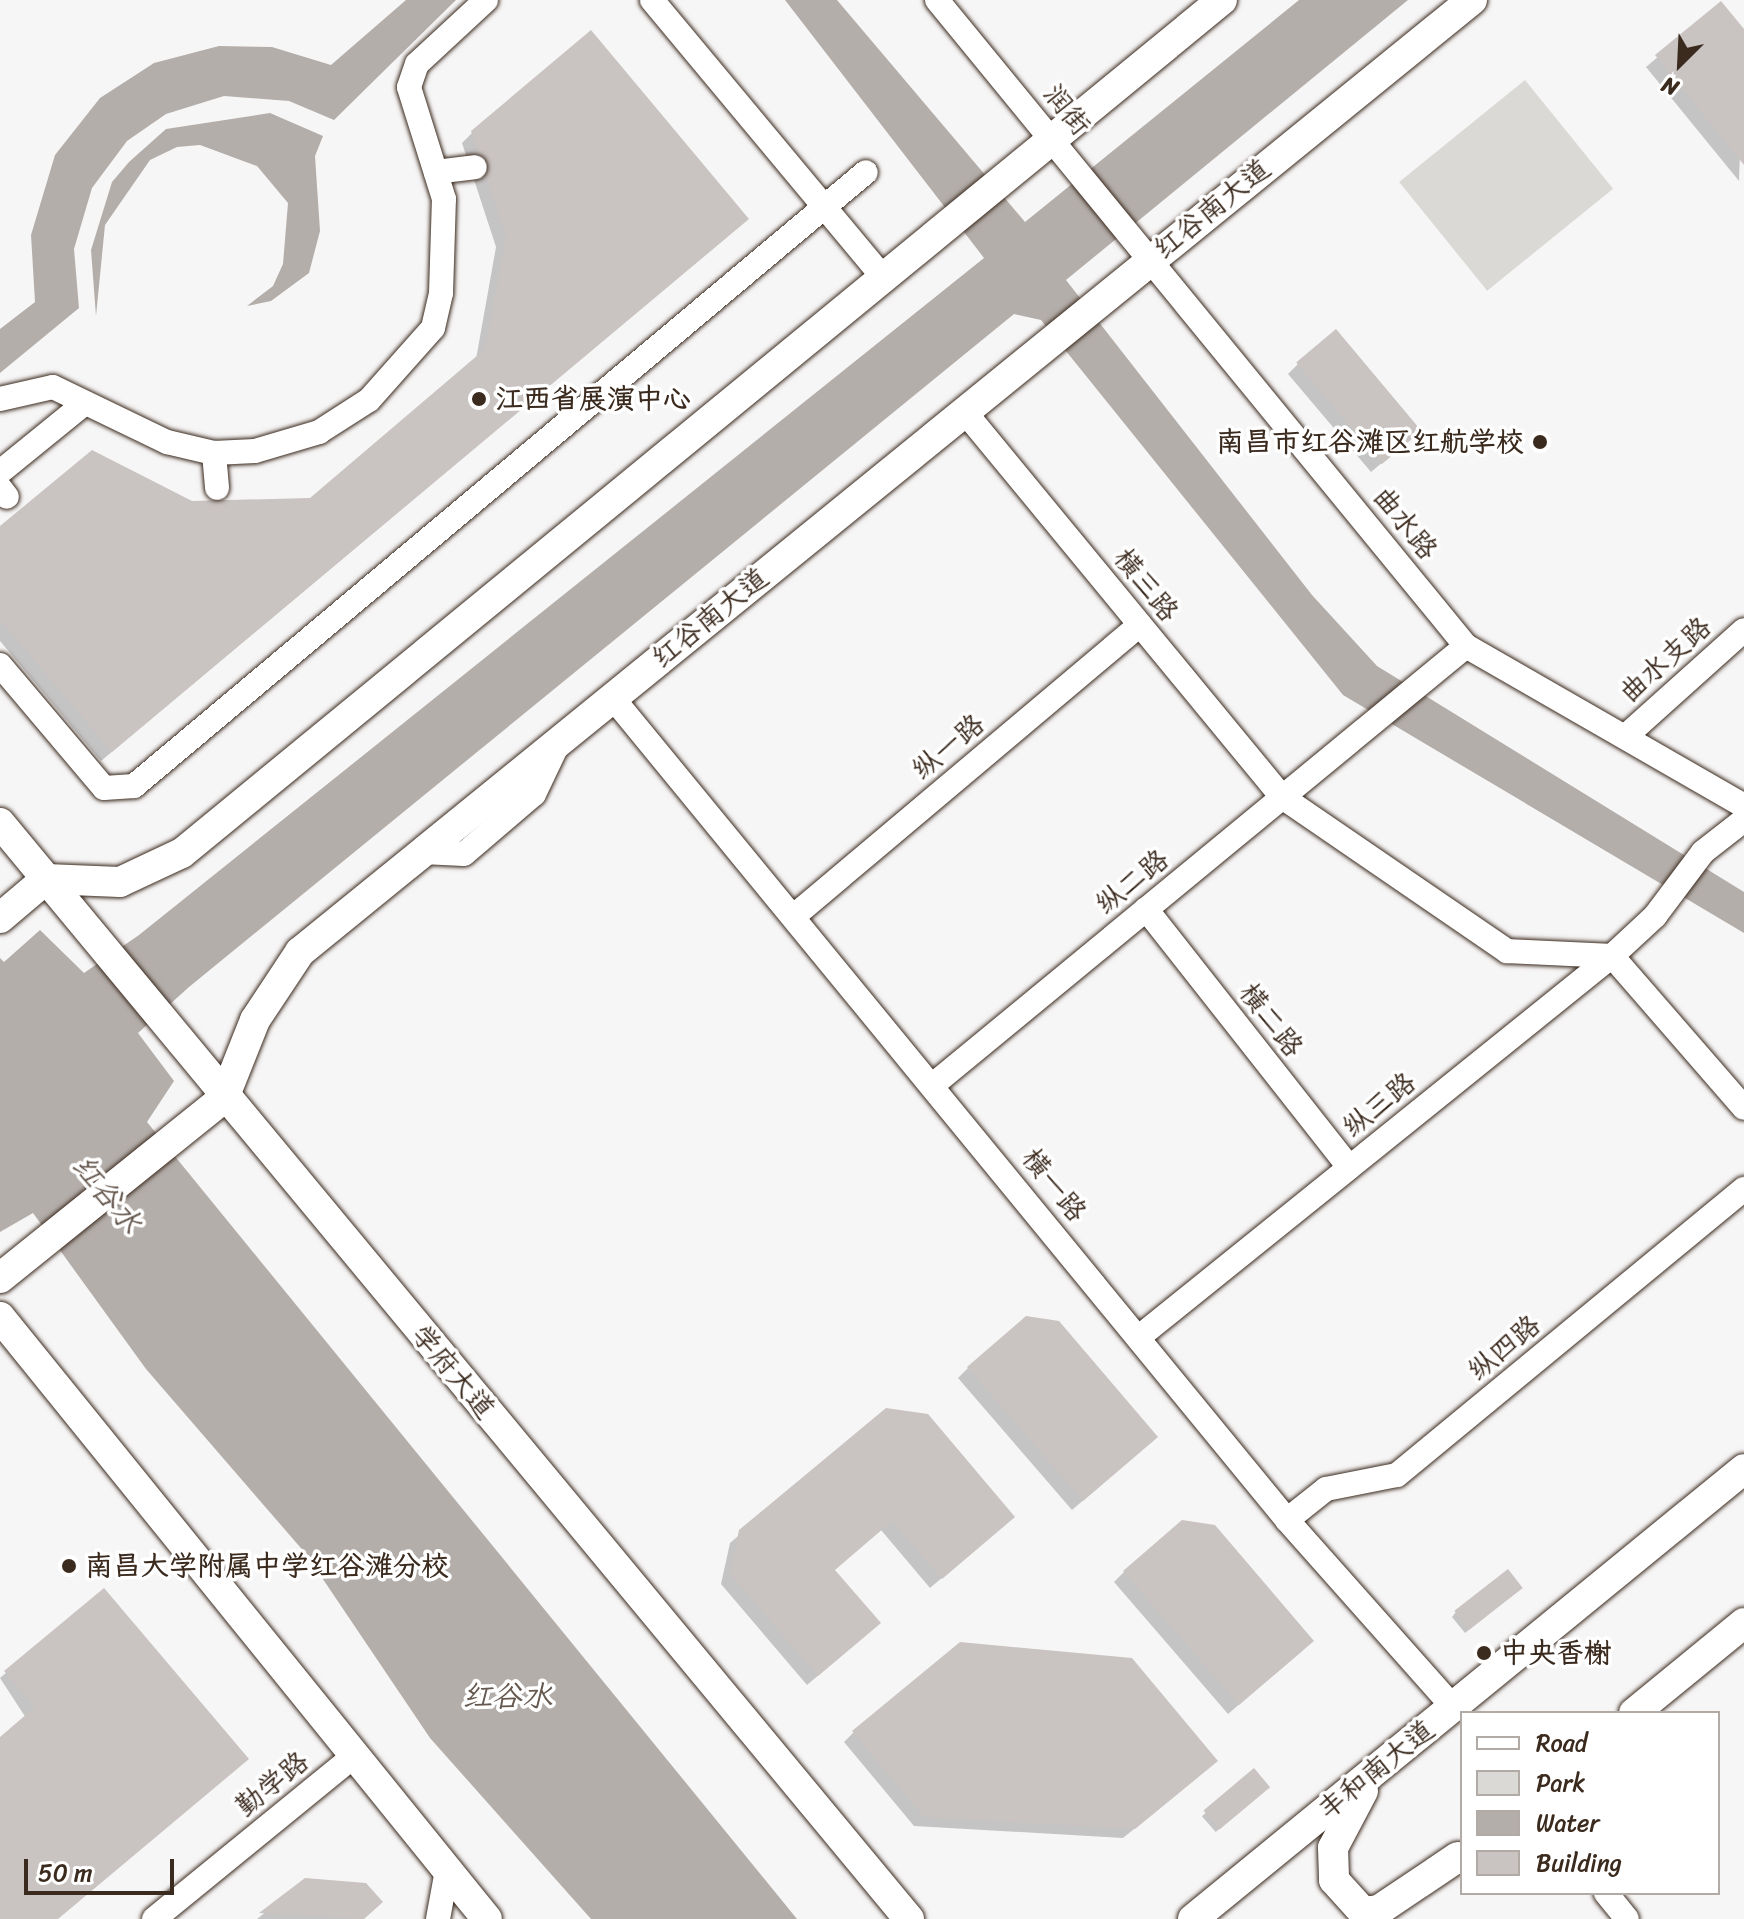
<!DOCTYPE html>
<html>
<head>
<meta charset="utf-8">
<style>
  body { margin:0 }
  #map { position:relative; width:1744px; height:1919px; overflow:hidden; background:#f7f6f6; font-family:Sriracha,"LXGW WenKai TC",sans-serif }
  div>[style] { position:absolute }
  [style*='--x'] { left:calc(var(--x)*1px); top:calc(var(--y)*1px); width:calc(var(--w)*1px); rotate:calc(var(--a)*1deg) }
  .green>* { inset:0; background:#dbd9d6; transform-origin:0 0 }
  .water>* { inset:0; background:#b4aeaa }
  .shadow>* { inset:0; background:#0003; transform-origin:0 0 }
  .building>* { inset:0; background:#c9c3c1; transform-origin:0 0 }
  .roads { filter:drop-shadow(0 0 2px #3b2a1e) drop-shadow(0 0 2px #3b2a1e) }
  .minor>* { height:24px; margin:-12px; padding:0 12px; transform-origin:12px; border-radius:12px; background:#fff }
  .major>* { height:30px; margin:-15px; padding:0 15px; transform-origin:15px; border-radius:15px; background:#fff }
  .dots>* { width:22px; height:22px; translate:-50% -50%; box-sizing:border-box; border:4px solid #fff; border-radius:50% }
  span { translate:-50% -50%; white-space:nowrap; text-align:center; line-height:1.15; -webkit-text-stroke:7px #fff; paint-order:stroke }
  .street-label { font-size:28px; color:#3b2a1e }
  .poi-label { font-size:28px; color:#3b2a1e; font-weight:700 }
  .left { translate:0 -50%; text-align:left }
  .right { translate:-100% -50%; text-align:right }
  .water-label { font-size:30px; color:#65584f; font-style:italic }
  .legend { position:absolute; left:1460px; top:1711px; width:260px; height:184px; box-sizing:border-box; background:#fff; border:2px solid #b1aaa5; margin:0; padding:10px 14px; list-style:none; font-size:24px; color:#3b2a1e }
  .legend li { display:flex; align-items:center; gap:16px; height:40px }
  .legend b { width:40px; border:2px solid #b1aaa5 }
  .north { position:absolute; left:1640px; top:24px; width:80px; height:80px; -webkit-text-stroke:6px #fff; paint-order:stroke; rotate:204deg; font-size:22px; font-weight:700; line-height:32px; text-align:center; color:#3b2a1e }
  .north::after { content:''; display:block; margin:auto; width:28px; height:36px; background:#3b2a1e; clip-path:polygon(50% 0,100% 100%,50% 72%,0 100%) }
  .scale { position:absolute; left:24px; top:1859px; width:150px; height:36px; box-sizing:border-box; border:4px solid #3b2a1e; border-top:0; padding-left:10px; font-size:24px; line-height:28px; white-space:nowrap; color:#3b2a1e; -webkit-text-stroke:6px #fff; paint-order:stroke }
</style>
</head>
<body>
<div id="map">
  <div class="green">
    <i style="left:1525px;top:80px;width:140px;height:162px;rotate:51deg"></i>
  </div>
  <div class="water">
    <i style="clip-path:polygon(406px 0,456px 0,334px 120px,289px 101px,224px 96px,166px 114px,127px 141px,92px 188px,74px 249px,79px 308px,0 373px,0 329px,35px 302px,31px 235px,55px 155px,100px 98px,154px 63px,219px 46px,272px 47px,331px 65px)"></i>
    <i style="clip-path:polygon(785px 0,837px 0,1025px 222px,1299px 0,1408px 0,1066px 280px,1312px 595px,1377px 666px,1744px 892px,1744px 933px,1343px 695px,1041px 320px,1014px 314px,189px 987px,138px 1033px,174px 1081px,147px 1122px,797px 1919px,591px 1919px,430px 1738px,306px 1554px,146px 1369px,33px 1213px,0 1232px,0 958px,4px 962px,40px 930px,84px 973px,139px 935px,984px 258px)"></i>
    <i style="clip-path:polygon(270px 113px,323px 136px,315px 156px,320px 231px,309px 273px,271px 301px,247px 306px,273px 286px,283px 264px,288px 203px,257px 166px,200px 145px,177px 147px,150px 160px,105px 225px,96px 316px,91px 250px,112px 182px,129px 162px,166px 129px)"></i>
  </div>
  <div class="shadow">
    <i style="clip-path:polygon(1721px 4px,1744px 33px,1739px 181px,1646px 67px)"></i>
    <i style="clip-path:polygon(472px 133px,737px 228px,101px 761px,0 641px,0 529px,311px 500px,476px 359px,496px 247px,462px 143px)"></i>
    <i style="clip-path:polygon(1298px 364px,1409px 440px,1371px 472px,1288px 374px)"></i>
    <i style="clip-path:polygon(968px 1368px,1146px 1446px,1072px 1510px,958px 1378px)"></i>
    <i style="clip-path:polygon(886px 1410px,1003px 1526px,930px 1588px,881px 1530px,833px 1570px,868px 1633px,807px 1685px,721px 1584px,730px 1543px)"></i>
    <i style="clip-path:polygon(1124px 1572px,1302px 1651px,1228px 1714px,1114px 1582px)"></i>
    <i style="clip-path:polygon(104px 1590px,57px 1919px,0 1919px,0 1739px,26px 1718px,0 1678px)"></i>
    <i style="clip-path:polygon(1516px 1592px,1465px 1633px,1452px 1617px,1456px 1612px)"></i>
    <i style="clip-path:polygon(854px 1732px,1205px 1771px,1123px 1838px,914px 1826px,844px 1742px)"></i>
    <i style="left:1254px;top:1771px;width:21px;height:69px;rotate:49deg"></i>
    <i style="clip-path:polygon(306px 1880px,380px 1901px,362px 1919px,257px 1919px)"></i>
  </div>
  <div class="building">
    <i style="clip-path:polygon(1721px 1px,1744px 29px,1744px 165px,1655px 55px)"></i>
    <i style="clip-path:polygon(591px 30px,749px 219px,112px 752px,0 620px,0 526px,92px 450px,192px 501px,310px 498px,485px 349px,506px 236px,471px 131px)"></i>
    <i style="left:1336px;top:329px;width:133px;height:52px;rotate:50deg"></i>
    <i style="clip-path:polygon(1026px 1316px,1059px 1321px,1158px 1437px,1083px 1501px,967px 1367px)"></i>
    <i style="clip-path:polygon(886px 1408px,928px 1414px,1015px 1517px,942px 1579px,892px 1521px,835px 1570px,881px 1623px,818px 1676px,730px 1574px,739px 1530px)"></i>
    <i style="clip-path:polygon(1182px 1520px,1215px 1525px,1314px 1641px,1239px 1705px,1123px 1571px)"></i>
    <i style="left:1508px;top:1569px;width:24px;height:68px;rotate:52deg"></i>
    <i style="clip-path:polygon(104px 1588px,249px 1759px,58px 1919px,0 1919px,0 1737px,35px 1707px,4px 1671px)"></i>
    <i style="clip-path:polygon(960px 1642px,1132px 1658px,1218px 1761px,1135px 1829px,924px 1817px,852px 1731px)"></i>
    <i style="left:1254px;top:1768px;width:25px;height:66px;rotate:50deg"></i>
    <i style="clip-path:polygon(305px 1878px,366px 1883px,383px 1902px,364px 1919px,259px 1913px)"></i>
  </div>
  <div class="roads">
    <div class="minor">
      <i style="--x:652;--y:0;--w:361;--a:50.2"></i>
      <i style="--x:937;--y:0;--w:835;--a:50.69"></i>
      <i style="--x:1466;--y:646;--w:321;--a:29.9"></i>
      <i style="--x:436;--y:172;--w:39;--a:-7"></i>
      <i style="--x:0;--y:399;--w:54;--a:-12.8"></i>
      <i style="--x:53;--y:387;--w:127;--a:25.8"></i>
      <i style="--x:167;--y:442;--w:48;--a:13.2"></i>
      <i style="--x:214;--y:453;--w:41;--a:-2.8"></i>
      <i style="--x:255;--y:451;--w:67;--a:-16.5"></i>
      <i style="--x:319;--y:432;--w:59;--a:-32.6"></i>
      <i style="--x:369;--y:400;--w:96;--a:-48.4"></i>
      <i style="--x:433;--y:328;--w:36;--a:-77"></i>
      <i style="--x:441;--y:293;--w:94;--a:-88.2"></i>
      <i style="--x:444;--y:199;--w:117;--a:-107.4"></i>
      <i style="--x:409;--y:87;--w:24;--a:-71"></i>
      <i style="--x:417;--y:64;--w:94;--a:-42.8"></i>
      <i style="--x:964;--y:411;--w:500;--a:50.52"></i>
      <i style="--x:1282;--y:797;--w:273;--a:34.4"></i>
      <i style="--x:1507;--y:951;--w:105;--a:2.7"></i>
      <i style="--x:1612;--y:956;--w:201;--a:49"></i>
      <i style="--x:214;--y:453;--w:35;--a:85"></i>
      <i style="--x:0;--y:472;--w:109;--a:-39.1"></i>
      <i style="--x:0;--y:488;--w:11;--a:52"></i>
      <i style="--x:0;--y:665;--w:161;--a:49.8"></i>
      <i style="--x:104;--y:788;--w:30;--a:-4"></i>
      <i style="--x:134;--y:786;--w:955;--a:-39.99"></i>
      <i style="--x:612;--y:697;--w:1064;--a:50.64"></i>
      <i style="--x:1287;--y:1520;--w:250;--a:48.4"></i>
      <i style="--x:1627;--y:735;--w:157;--a:-41.9"></i>
      <i style="--x:422;--y:852;--w:42;--a:2.7"></i>
      <i style="--x:464;--y:854;--w:92;--a:-40.6"></i>
      <i style="--x:534;--y:794;--w:55;--a:-64.4"></i>
      <i style="--x:1146;--y:909;--w:328;--a:51.8"></i>
      <i style="--x:794;--y:916;--w:452;--a:-40.1"></i>
      <i style="--x:934;--y:1084;--w:689;--a:-39.46"></i>
      <i style="--x:1139;--y:1337;--w:607;--a:-38.85"></i>
      <i style="--x:1612;--y:956;--w:59;--a:-42.9"></i>
      <i style="--x:1655;--y:916;--w:80;--a:-53.1"></i>
      <i style="--x:1703;--y:852;--w:52;--a:-38"></i>
      <i style="--x:1287;--y:1520;--w:50;--a:-38.5"></i>
      <i style="--x:1326;--y:1489;--w:72;--a:-11.2"></i>
      <i style="--x:1397;--y:1475;--w:450;--a:-39.5"></i>
      <i style="--x:1606;--y:1893;--w:33;--a:51"></i>
      <i style="--x:154;--y:1919;--w:258;--a:-39.2"></i>
      <i style="--x:438;--y:1919;--w:50;--a:-79.6"></i>
    </div>
    <div class="major">
      <i style="--x:0;--y:823;--w:1424;--a:50.33"></i>
      <i style="--x:0;--y:918;--w:60;--a:-40.3"></i>
      <i style="--x:46;--y:879;--w:74;--a:2.3"></i>
      <i style="--x:120;--y:882;--w:68;--a:-25.1"></i>
      <i style="--x:182;--y:853;--w:1345;--a:-39.36"></i>
      <i style="--x:0;--y:1278;--w:287;--a:-38.8"></i>
      <i style="--x:224;--y:1098;--w:84;--a:-68.3"></i>
      <i style="--x:255;--y:1020;--w:82;--a:-56.5"></i>
      <i style="--x:300;--y:952;--w:1510;--a:-39.09"></i>
      <i style="--x:0;--y:1317;--w:774;--a:51.03"></i>
      <i style="--x:1634;--y:1713;--w:142;--a:-39.3"></i>
      <i style="--x:1363;--y:1791;--w:64;--a:117.8"></i>
      <i style="--x:1333;--y:1848;--w:32;--a:88"></i>
      <i style="--x:1334;--y:1880;--w:43;--a:47.8"></i>
      <i style="--x:1363;--y:1912;--w:16;--a:-7"></i>
      <i style="--x:1379;--y:1910;--w:95;--a:-33.9"></i>
      <i style="--x:1193;--y:1919;--w:711;--a:-39.24"></i>
    </div>
  </div>
  <div class="dots">
    <i style="left:479px;top:399px;background:#3b2a1e"></i>
    <i style="left:1540px;top:442px;background:#3b2a1e"></i>
    <i style="left:69px;top:1566px;background:#3b2a1e"></i>
    <i style="left:1484px;top:1653px;background:#3b2a1e"></i>
  </div>
  <div class="street-label">
    <span style="left:1067px;top:110px;rotate:51deg">润街</span>
    <span style="left:1212px;top:209px;rotate:-39deg">红谷南大道</span>
    <span style="left:1405px;top:523px;rotate:51deg">曲水路</span>
    <span style="left:1146px;top:585px;rotate:51deg">横三路</span>
    <span style="left:710px;top:618px;rotate:-39deg">红谷南大道</span>
    <span style="left:1665px;top:660px;rotate:-42deg">曲水支路</span>
    <span style="left:948px;top:747px;rotate:-40deg">纵一路</span>
    <span style="left:1132px;top:882px;rotate:-39deg">纵二路</span>
    <span style="left:1271px;top:1020px;rotate:52deg">横二路</span>
    <span style="left:1379px;top:1105px;rotate:-39deg">纵三路</span>
    <span style="left:1054px;top:1185px;rotate:51deg">横一路</span>
    <span style="left:1504px;top:1348px;rotate:-40deg">纵四路</span>
    <span style="left:453px;top:1372px;rotate:50deg">学府大道</span>
    <span style="left:1376px;top:1770px;rotate:-39deg">丰和南大道</span>
    <span style="left:272px;top:1784px;rotate:-39deg">勤学路</span>
  </div>
  <div class="poi-label">
    <span class="left" style="left:495px;top:399px">江西省展演中心</span>
    <span class="right" style="left:1524px;top:442px">南昌市红谷滩区红航学校</span>
    <span class="left" style="left:85px;top:1566px">南昌大学附属中学红谷滩分校</span>
    <span class="left" style="left:1500px;top:1653px">中央香榭</span>
  </div>
  <div class="water-label">
    <span style="left:107px;top:1194px;rotate:51deg">红谷水</span>
    <span style="left:507px;top:1696px">红谷水</span>
  </div>
  <ul class="legend">
  <li><b style="height:10px;background:#fff"></b>Road</li>
  <li><b style="height:22px;background:#dbd9d6"></b>Park</li>
  <li><b style="height:22px;background:#b4aeaa"></b>Water</li>
  <li><b style="height:22px;background:#c9c3c1"></b>Building</li>
  </ul>
  <div class="north">N</div>
  <div class="scale">50 m</div>
</div>
</body>
</html>
